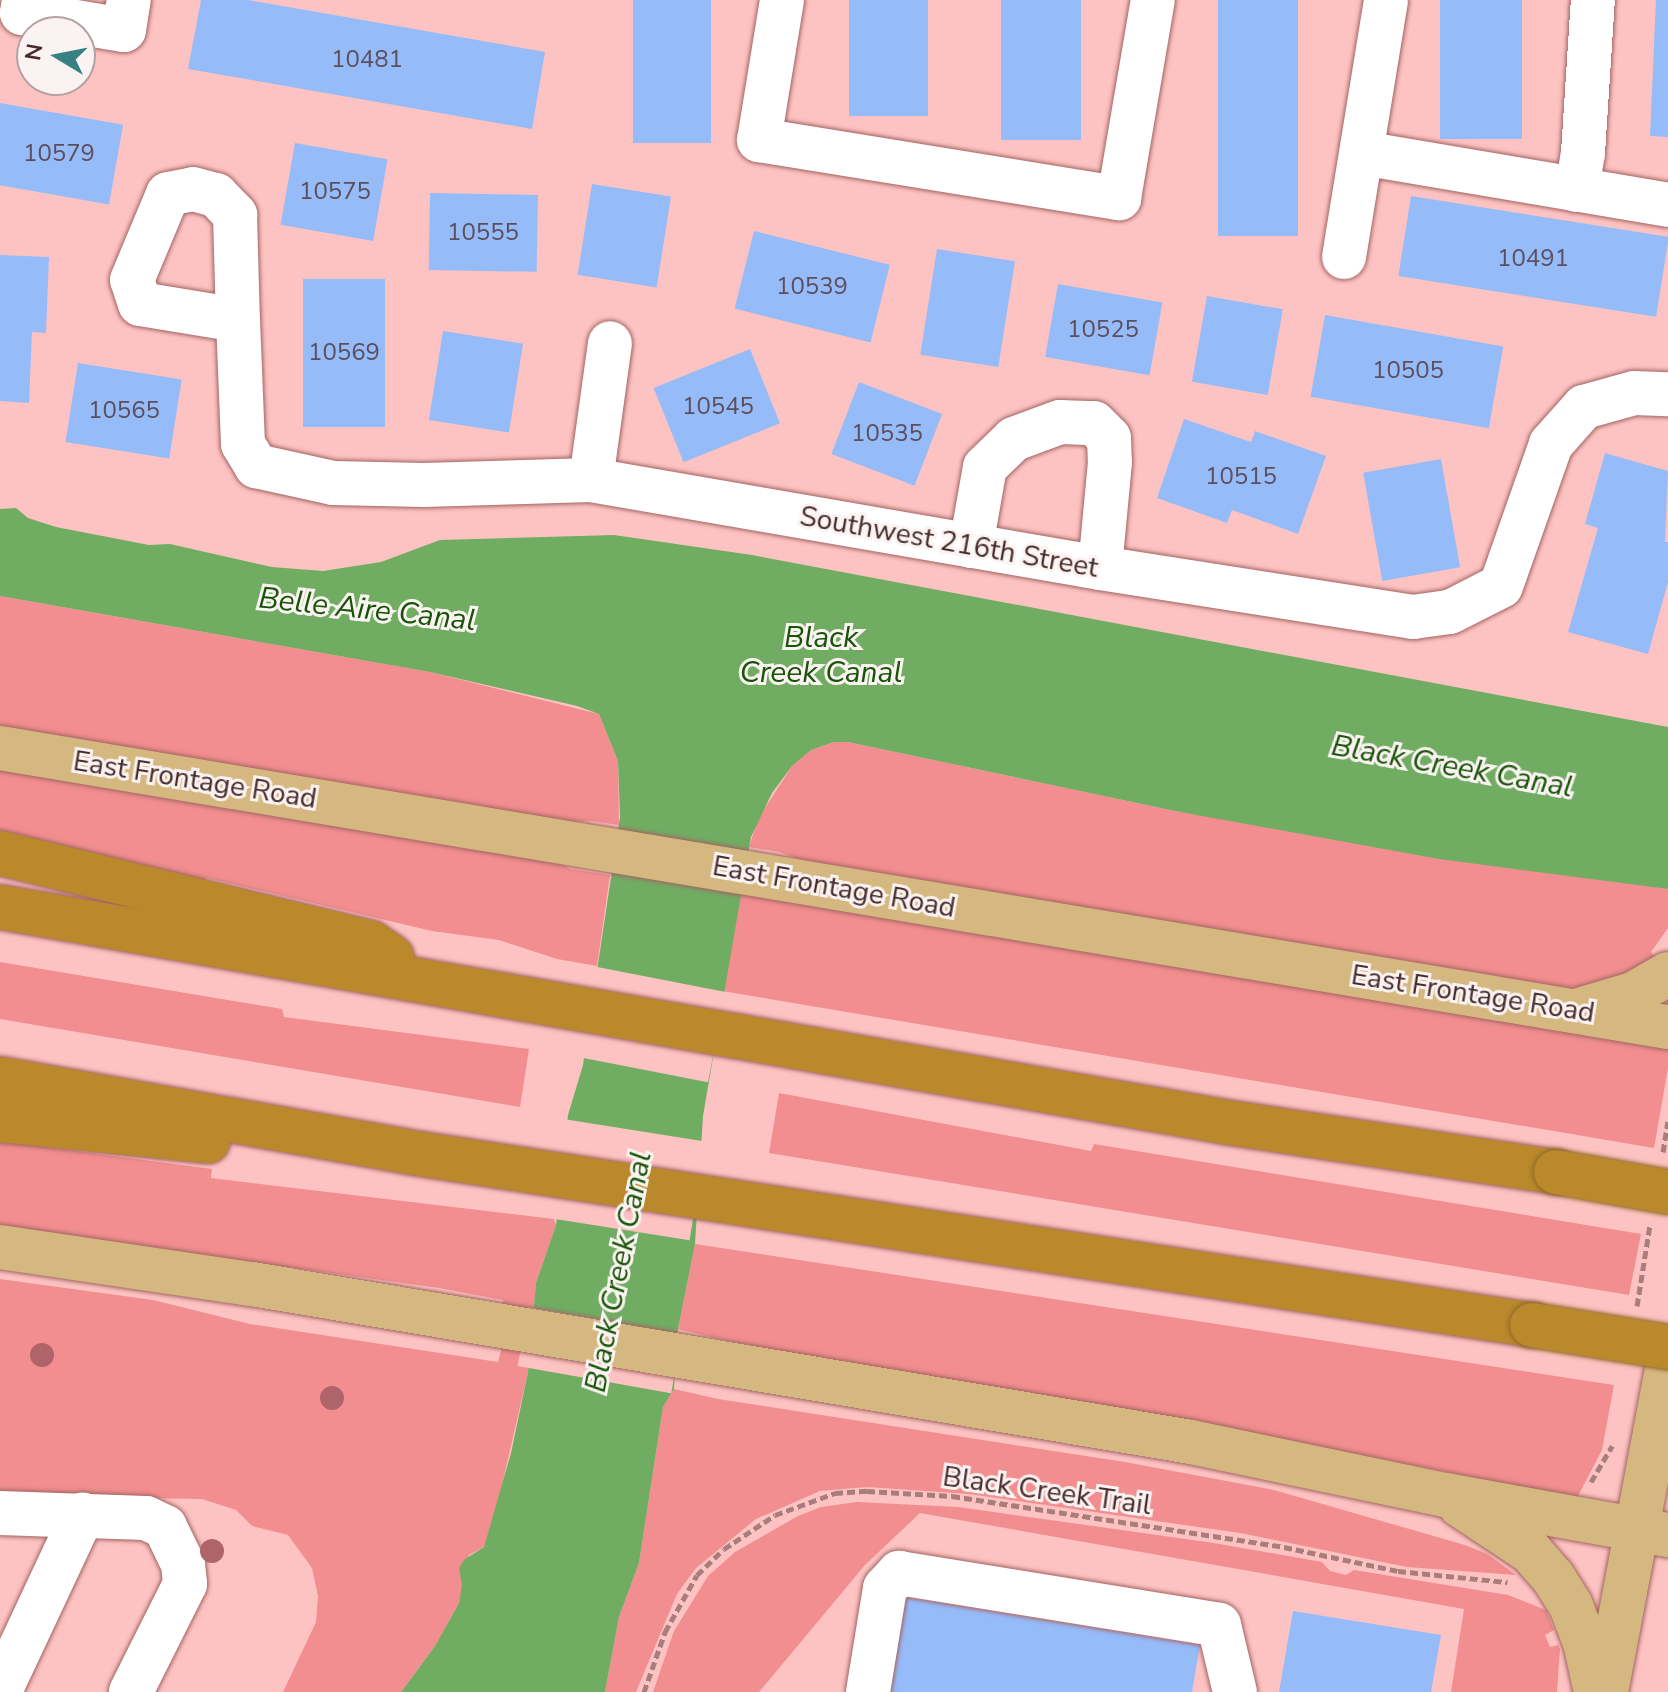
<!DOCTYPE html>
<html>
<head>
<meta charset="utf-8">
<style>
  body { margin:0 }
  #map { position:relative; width:1668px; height:1692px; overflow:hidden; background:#fdc3c2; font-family:"Nunito Sans",sans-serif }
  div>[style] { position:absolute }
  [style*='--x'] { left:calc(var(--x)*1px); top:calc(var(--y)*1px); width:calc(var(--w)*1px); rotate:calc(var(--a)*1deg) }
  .green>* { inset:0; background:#f28e8f }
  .water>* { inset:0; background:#70ad63 }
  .pier>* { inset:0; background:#fdc3c2; transform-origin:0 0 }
  .building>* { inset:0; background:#96bbf9; transform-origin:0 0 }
  .path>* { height:5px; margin-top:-2.5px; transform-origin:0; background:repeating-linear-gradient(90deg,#a97d7c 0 8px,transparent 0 12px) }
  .roads { filter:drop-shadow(0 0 2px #a36463) drop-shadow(0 0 2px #a36463) }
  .minor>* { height:44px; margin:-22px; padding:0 22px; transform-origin:22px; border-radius:22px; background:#fff }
  .major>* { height:44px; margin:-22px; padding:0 22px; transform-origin:22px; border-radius:22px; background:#d5b880 }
  .highway>* { height:44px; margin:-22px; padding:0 22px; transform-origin:22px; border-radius:22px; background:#b9892b }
  .bridges { filter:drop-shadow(0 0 2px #91682b) drop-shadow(0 0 2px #91682b) }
  .highway-bridge>* { height:44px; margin:-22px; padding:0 22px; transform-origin:22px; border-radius:22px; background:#b9892b }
  .trees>* { width:24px; height:24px; margin:-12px; border-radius:50%; background:#af6469 }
  span { translate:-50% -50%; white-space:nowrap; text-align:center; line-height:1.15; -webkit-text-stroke:6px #faf3f2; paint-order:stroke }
  .number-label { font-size:24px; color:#5b4f5e }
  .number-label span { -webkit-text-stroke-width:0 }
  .street-label { font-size:28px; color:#472b2b }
  .water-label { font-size:30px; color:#185407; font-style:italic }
  .north { position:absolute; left:16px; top:16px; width:80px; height:80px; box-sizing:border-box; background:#faf3f2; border:2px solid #b2a3a2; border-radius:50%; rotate:280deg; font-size:22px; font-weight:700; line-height:32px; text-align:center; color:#472b2b }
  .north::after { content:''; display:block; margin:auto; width:28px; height:36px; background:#378084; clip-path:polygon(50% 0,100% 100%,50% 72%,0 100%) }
</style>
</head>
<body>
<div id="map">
  <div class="green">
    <i style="clip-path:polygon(0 596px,430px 672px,599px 714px,618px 761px,619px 825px,592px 821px,564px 822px,0 729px)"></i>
    <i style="clip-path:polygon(834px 742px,848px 742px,1175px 811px,1668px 889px,1668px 928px,1651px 952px,1662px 963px,1577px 993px,807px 863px,780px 852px,749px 847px,758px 819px,792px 766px,811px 750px)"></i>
    <i style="clip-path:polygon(0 764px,555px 858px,570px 869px,610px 875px,597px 966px,557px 959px,499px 940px,432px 931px,207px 878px,203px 883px,0 836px)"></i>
    <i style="clip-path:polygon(741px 892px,1668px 1047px,1668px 1068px,1654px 1148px,722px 991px)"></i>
    <i style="clip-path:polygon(0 962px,282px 1009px,284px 1017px,529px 1049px,520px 1107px,0 1019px)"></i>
    <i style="clip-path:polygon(779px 1093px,1091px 1151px,1094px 1144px,1641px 1234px,1629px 1295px,769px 1153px)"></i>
    <i style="clip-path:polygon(0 1141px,212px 1169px,211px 1178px,554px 1219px,556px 1225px,536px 1283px,528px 1372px,495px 1515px,484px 1547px,469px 1555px,459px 1603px,435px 1646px,401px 1692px,283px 1692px,316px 1622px,318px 1596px,312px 1568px,288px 1535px,252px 1526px,236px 1510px,202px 1499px,0 1496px,0 1279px,153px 1300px,250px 1324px,498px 1362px,513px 1306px,503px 1304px,503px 1300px,439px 1288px,0 1227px)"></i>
    <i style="clip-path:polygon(695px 1244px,1614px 1385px,1602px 1450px,1577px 1498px,1285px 1440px,941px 1382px,728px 1341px,678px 1329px)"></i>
    <i style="clip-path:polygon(674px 1389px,718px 1399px,1125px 1462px,1274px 1490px,1465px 1545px,1487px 1554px,1516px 1575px,1407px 1567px,1240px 1533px,969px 1494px,867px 1487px,820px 1491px,756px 1519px,696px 1568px,677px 1594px,636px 1692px,605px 1692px,619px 1617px,639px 1563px,663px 1407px)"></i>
    <i style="clip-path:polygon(857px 1502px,958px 1507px,1214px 1543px,1322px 1562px,1330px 1571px,1346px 1575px,1354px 1570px,1508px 1595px,1546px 1610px,1554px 1630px,1545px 1635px,1550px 1647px,1558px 1645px,1560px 1649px,1557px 1692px,1451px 1692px,1464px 1609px,920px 1513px,865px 1565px,759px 1692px,653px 1692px,674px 1631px,708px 1576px,735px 1552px,798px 1516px,821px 1507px)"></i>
  </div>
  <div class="water">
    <i style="clip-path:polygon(16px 508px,28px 518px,56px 527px,149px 545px,170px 544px,272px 567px,323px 571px,381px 562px,440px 540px,614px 535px,752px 555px,1668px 727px,1668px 889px,1439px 859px,1175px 811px,848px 742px,834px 742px,811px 750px,792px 766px,772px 793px,751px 837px,703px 1116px,695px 1244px,678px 1329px,674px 1389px,663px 1407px,639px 1563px,619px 1617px,605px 1692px,401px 1692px,435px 1646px,459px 1603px,462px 1585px,459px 1568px,465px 1559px,484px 1547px,511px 1453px,528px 1372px,536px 1283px,556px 1225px,568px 1115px,583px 1065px,620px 817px,618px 761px,599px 714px,577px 706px,430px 672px,0 596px,0 509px)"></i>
  </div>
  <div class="pier">
    <i style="left:592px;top:966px;width:136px;height:92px;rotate:11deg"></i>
    <i style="left:563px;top:1119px;width:144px;height:100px;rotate:9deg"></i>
    <i style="left:528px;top:1307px;width:156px;height:60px;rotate:10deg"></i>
  </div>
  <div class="building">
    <i style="clip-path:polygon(201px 0,248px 0,545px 52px,532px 129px,188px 69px)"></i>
    <i style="left:633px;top:0;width:78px;height:143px"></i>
    <i style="left:849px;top:0;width:79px;height:116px"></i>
    <i style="left:1001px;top:0;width:80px;height:140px"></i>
    <i style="left:1218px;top:0;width:80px;height:236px"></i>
    <i style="left:1440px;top:0;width:82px;height:139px"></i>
    <i style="clip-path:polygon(1656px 0,1668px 0,1668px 137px,1650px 136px)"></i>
    <i style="left:0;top:103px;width:125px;height:81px;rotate:10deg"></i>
    <i style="left:295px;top:143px;width:94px;height:83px;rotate:10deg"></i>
    <i style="left:592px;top:184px;width:80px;height:92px;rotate:9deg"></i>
    <i style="left:430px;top:193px;width:108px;height:77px;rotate:1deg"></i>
    <i style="left:1411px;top:196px;width:261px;height:81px;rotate:9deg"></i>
    <i style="left:754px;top:231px;width:140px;height:80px;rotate:14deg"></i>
    <i style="left:937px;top:249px;width:79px;height:107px;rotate:9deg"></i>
    <i style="clip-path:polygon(0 255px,49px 257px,46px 333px,32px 332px,29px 403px,0 401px)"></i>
    <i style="left:303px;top:279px;width:82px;height:148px"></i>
    <i style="left:1058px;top:284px;width:106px;height:74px;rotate:10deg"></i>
    <i style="left:1207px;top:296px;width:77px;height:87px;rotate:10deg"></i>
    <i style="left:1325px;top:315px;width:181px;height:83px;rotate:10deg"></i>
    <i style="left:443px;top:331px;width:81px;height:90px;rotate:9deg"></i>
    <i style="left:750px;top:349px;width:80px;height:104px;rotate:68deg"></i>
    <i style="left:78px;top:363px;width:105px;height:80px;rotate:9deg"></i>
    <i style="left:859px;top:382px;width:89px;height:77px;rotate:21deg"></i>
    <i style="clip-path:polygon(1184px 419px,1251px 442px,1255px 431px,1326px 456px,1298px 534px,1232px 510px,1227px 523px,1157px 498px)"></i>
    <i style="clip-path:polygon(1605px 453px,1668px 471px,1665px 542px,1668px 542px,1668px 582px,1648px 654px,1568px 632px,1598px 528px,1585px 524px)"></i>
    <i style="left:1441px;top:459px;width:110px;height:79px;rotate:80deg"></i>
    <i style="clip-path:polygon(903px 1597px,1200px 1645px,1192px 1692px,887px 1692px)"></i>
    <i style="clip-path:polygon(1293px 1611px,1441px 1635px,1431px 1692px,1279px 1692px)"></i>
  </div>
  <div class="path">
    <i style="--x:1663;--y:1152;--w:31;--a:-81"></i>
    <i style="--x:1637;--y:1306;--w:82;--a:-80.9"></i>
    <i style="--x:1591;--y:1482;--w:42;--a:-59.7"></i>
    <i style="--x:644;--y:1692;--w:64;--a:-70.7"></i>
    <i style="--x:665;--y:1632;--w:65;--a:-60.7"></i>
    <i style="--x:697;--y:1575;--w:37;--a:-44"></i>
    <i style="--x:724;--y:1549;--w:61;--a:-33.7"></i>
    <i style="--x:775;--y:1515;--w:64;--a:-20.1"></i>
    <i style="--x:835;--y:1493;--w:32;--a:-4"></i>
    <i style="--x:867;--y:1491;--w:85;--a:3.4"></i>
    <i style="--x:952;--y:1496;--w:336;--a:8.7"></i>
    <i style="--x:1284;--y:1547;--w:116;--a:11.9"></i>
    <i style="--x:1398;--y:1571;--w:110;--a:5.8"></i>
  </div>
  <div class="roads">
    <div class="minor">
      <i style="--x:24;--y:0;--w:13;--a:99"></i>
      <i style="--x:22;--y:13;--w:103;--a:9.5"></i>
      <i style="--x:124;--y:30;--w:30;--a:-81"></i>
      <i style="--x:782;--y:0;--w:142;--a:99.3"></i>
      <i style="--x:759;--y:140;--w:365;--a:9.2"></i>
      <i style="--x:1119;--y:198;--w:201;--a:-80.3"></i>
      <i style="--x:1362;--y:153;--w:310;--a:9.6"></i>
      <i style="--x:193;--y:189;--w:24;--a:15"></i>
      <i style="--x:216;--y:195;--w:28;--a:46"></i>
      <i style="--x:235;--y:215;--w:105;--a:88.4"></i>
      <i style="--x:238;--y:320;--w:99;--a:-170.7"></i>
      <i style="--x:140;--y:304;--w:25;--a:-108"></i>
      <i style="--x:132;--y:280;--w:93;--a:-67.3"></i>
      <i style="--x:168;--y:194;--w:25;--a:-11"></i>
      <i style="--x:1577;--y:190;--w:37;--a:-81"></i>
      <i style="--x:1583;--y:153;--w:153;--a:-86.3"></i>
      <i style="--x:1344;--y:257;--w:260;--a:-80.7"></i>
      <i style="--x:238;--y:320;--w:124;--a:87.7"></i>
      <i style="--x:243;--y:444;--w:26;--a:59"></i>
      <i style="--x:256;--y:466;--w:79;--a:12.4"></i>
      <i style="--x:333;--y:483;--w:91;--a:1.3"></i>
      <i style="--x:424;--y:485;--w:167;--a:-1.7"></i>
      <i style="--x:591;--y:480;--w:517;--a:9.81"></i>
      <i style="--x:1100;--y:568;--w:317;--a:8.9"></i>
      <i style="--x:1413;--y:617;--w:37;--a:-8"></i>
      <i style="--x:1450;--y:612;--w:57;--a:-27"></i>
      <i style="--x:1501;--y:586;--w:151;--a:-70.6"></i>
      <i style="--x:1551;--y:444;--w:50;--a:-48.3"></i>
      <i style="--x:1584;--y:407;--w:52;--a:-15.6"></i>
      <i style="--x:1634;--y:393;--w:34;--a:2"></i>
      <i style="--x:591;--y:480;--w:138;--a:-82.1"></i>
      <i style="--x:971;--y:546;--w:80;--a:-80"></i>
      <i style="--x:985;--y:467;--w:40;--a:-44"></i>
      <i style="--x:1014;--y:439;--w:49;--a:-20.3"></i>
      <i style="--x:1060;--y:422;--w:34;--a:2"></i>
      <i style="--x:1094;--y:423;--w:21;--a:45"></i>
      <i style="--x:1109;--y:438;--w:24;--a:88"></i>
      <i style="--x:1110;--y:462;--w:106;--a:95.4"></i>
      <i style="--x:0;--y:1513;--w:146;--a:2"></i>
      <i style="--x:146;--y:1518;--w:21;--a:25"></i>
      <i style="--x:165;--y:1527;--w:41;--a:64.1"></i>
      <i style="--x:183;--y:1564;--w:20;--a:84"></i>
      <i style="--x:185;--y:1584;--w:121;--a:116.6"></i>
      <i style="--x:0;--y:1691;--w:195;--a:-64.9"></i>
      <i style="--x:868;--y:1692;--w:105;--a:-80.7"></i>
      <i style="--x:885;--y:1588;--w:21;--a:-47"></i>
      <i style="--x:899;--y:1573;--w:324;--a:9.2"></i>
      <i style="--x:1219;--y:1625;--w:69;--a:76.6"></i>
    </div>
    <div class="major">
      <i style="--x:0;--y:748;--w:1691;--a:9.5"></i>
      <i style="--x:1582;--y:1009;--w:53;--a:-16.4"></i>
      <i style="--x:1633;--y:994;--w:40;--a:-29.7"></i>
      <i style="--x:0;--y:1247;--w:255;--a:8.4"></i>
      <i style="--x:252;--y:1284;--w:952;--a:9.55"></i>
      <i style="--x:1191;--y:1442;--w:259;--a:11.8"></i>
      <i style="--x:1445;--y:1495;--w:227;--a:10.2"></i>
      <i style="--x:1460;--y:1505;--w:85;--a:33.5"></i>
      <i style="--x:1531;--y:1552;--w:33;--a:49"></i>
      <i style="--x:1553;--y:1577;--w:34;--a:58"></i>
      <i style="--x:1571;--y:1606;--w:39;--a:69"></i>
      <i style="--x:1585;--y:1642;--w:51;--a:77.6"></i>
      <i style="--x:1606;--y:1692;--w:334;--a:-79.3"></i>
    </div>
    <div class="highway">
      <i style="--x:0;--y:853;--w:382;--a:13.6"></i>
      <i style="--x:371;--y:943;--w:25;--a:34"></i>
      <i style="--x:0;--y:907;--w:1244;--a:9.95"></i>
      <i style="--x:1225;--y:1122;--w:335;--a:8.6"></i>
      <i style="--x:0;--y:1079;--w:414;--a:10.1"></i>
      <i style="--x:408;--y:1152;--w:1137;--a:8.75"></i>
      <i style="--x:0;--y:1120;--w:209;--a:5.8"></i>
    </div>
  </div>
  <div class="bridges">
    <div class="highway-bridge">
      <i style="--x:1556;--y:1172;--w:114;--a:10.1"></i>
      <i style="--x:1532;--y:1325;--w:138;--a:9.2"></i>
    </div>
  </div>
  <div class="trees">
    <i style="left:42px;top:1355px"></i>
    <i style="left:332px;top:1398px"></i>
    <i style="left:212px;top:1551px"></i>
  </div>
  <div class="number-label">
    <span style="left:367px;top:60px">10481</span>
    <span style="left:59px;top:154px">10579</span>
    <span style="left:335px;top:192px">10575</span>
    <span style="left:483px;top:233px">10555</span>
    <span style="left:1533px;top:259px">10491</span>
    <span style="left:812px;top:287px">10539</span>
    <span style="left:1103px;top:330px">10525</span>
    <span style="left:344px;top:353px">10569</span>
    <span style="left:1408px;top:371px">10505</span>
    <span style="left:718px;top:407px">10545</span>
    <span style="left:124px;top:411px">10565</span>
    <span style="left:887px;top:434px">10535</span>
    <span style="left:1241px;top:477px">10515</span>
  </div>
  <div class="street-label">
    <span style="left:949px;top:542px;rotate:10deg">Southwest 216th Street</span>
    <span style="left:195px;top:780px;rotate:9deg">East Frontage Road</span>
    <span style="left:834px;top:887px;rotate:10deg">East Frontage Road</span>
    <span style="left:1473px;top:994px;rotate:9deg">East Frontage Road</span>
    <span style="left:1047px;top:1491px;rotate:8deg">Black Creek Trail</span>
  </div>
  <div class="water-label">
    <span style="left:367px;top:610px;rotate:6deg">Belle Aire Canal</span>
    <span style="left:821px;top:655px">Black<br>Creek Canal</span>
    <span style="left:1452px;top:767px;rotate:10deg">Black Creek Canal</span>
    <span style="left:619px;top:1272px;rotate:-79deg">Black Creek Canal</span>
  </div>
  <div class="north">N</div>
</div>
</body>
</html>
